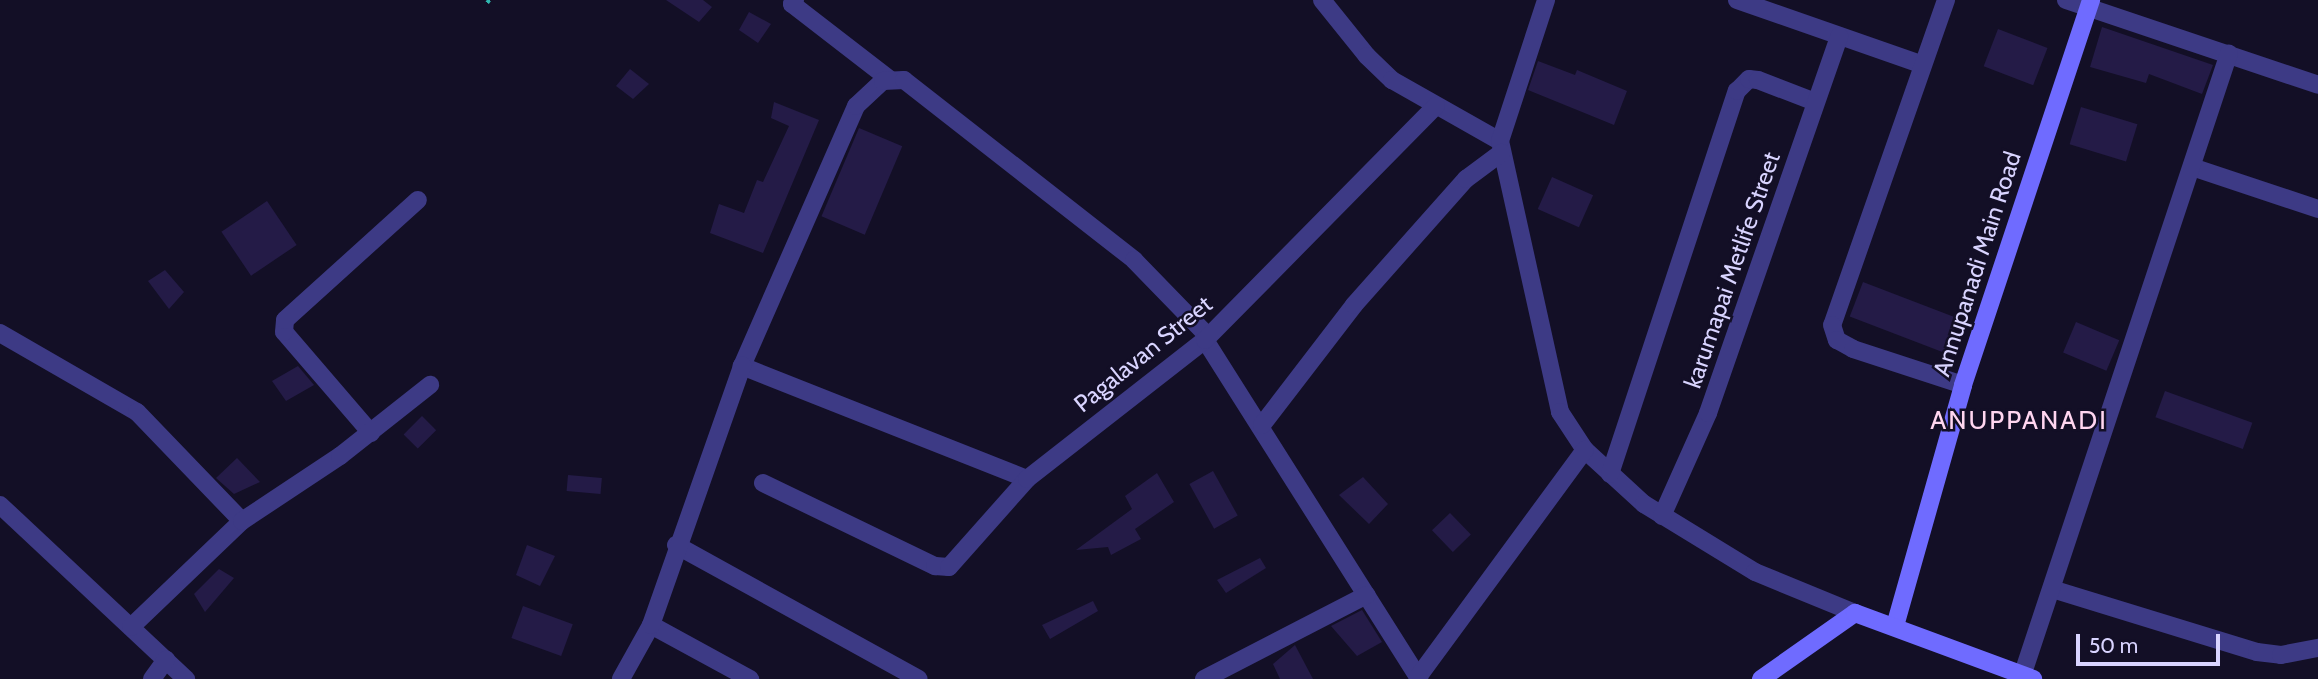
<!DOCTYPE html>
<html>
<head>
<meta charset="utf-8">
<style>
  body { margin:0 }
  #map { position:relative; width:2318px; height:679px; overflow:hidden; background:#130f26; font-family:Cabin,sans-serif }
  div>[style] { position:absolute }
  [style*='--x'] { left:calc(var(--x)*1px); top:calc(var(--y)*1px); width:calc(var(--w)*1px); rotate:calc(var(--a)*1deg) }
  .building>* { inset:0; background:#241b47; transform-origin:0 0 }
  .path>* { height:3.5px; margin-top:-1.75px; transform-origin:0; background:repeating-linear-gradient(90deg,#2fb8b0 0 3.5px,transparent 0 8.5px) }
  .street>* { height:18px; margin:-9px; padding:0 9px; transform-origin:9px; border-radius:9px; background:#3d3a85 }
  .secondary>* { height:18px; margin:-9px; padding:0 9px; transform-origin:9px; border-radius:9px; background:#6f6bff }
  span { translate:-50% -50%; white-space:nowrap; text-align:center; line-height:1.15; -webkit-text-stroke:5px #130f26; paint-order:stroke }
  .street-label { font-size:24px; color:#d9d4ff }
  .neighbourhood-label { font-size:26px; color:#ffd6f0; letter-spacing:2px }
  .scale { position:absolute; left:2076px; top:634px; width:144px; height:32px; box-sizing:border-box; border:4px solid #d9d4ff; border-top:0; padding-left:9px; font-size:21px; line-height:24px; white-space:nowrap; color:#d9d4ff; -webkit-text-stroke:5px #130f26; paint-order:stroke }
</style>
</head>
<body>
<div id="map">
  <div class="building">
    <i style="clip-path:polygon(666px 0,703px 0,712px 7px,699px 22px)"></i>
    <i style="clip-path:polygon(749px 12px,771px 24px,758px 43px,739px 30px)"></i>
    <i style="clip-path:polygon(2102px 27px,2213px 65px,2202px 94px,2149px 74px,2146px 83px,2090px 67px)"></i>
    <i style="left:1998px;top:29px;width:53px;height:40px;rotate:21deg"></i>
    <i style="clip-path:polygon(1538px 61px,1575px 75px,1577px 70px,1627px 91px,1614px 125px,1528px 90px)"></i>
    <i style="clip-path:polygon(630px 69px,649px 84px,633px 99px,616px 86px)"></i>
    <i style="clip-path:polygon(774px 102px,819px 120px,763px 253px,710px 233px,719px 204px,744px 213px,757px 180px,763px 182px,789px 126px,771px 118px)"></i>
    <i style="left:2081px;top:107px;width:59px;height:39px;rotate:17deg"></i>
    <i style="left:859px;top:128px;width:47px;height:96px;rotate:23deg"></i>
    <i style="left:1552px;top:177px;width:45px;height:35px;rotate:24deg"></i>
    <i style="left:267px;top:201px;width:53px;height:55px;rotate:56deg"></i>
    <i style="clip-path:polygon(165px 270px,184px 292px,169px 309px,148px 281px)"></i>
    <i style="left:1863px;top:282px;width:102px;height:37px;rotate:21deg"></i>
    <i style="left:2076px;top:322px;width:47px;height:33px;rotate:23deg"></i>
    <i style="clip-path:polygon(298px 366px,314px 385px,286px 401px,272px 381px)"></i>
    <i style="left:2165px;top:391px;width:93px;height:28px;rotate:20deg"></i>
    <i style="left:422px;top:416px;width:20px;height:26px;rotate:45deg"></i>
    <i style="clip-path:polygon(237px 458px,260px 482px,234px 494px,216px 478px)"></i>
    <i style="left:1213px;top:471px;width:51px;height:27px;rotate:61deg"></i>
    <i style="clip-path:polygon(1157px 473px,1174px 502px,1135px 529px,1141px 539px,1111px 555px,1108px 547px,1076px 550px,1132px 509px,1125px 496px)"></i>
    <i style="left:568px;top:475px;width:34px;height:16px;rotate:5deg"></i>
    <i style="clip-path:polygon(1363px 477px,1388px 504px,1369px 524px,1339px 495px)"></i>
    <i style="left:1450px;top:513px;width:30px;height:25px;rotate:46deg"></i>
    <i style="clip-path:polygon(527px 545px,555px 556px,540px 586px,516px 575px)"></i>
    <i style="clip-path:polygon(1260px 558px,1266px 568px,1226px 593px,1217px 580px)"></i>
    <i style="clip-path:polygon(219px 569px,234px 578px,205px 612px,194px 594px)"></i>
    <i style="clip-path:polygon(1093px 601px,1098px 611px,1050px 639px,1042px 625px)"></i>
    <i style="left:523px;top:606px;width:53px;height:34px;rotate:20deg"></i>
    <i style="clip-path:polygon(1362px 610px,1382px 642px,1357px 656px,1331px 626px)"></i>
    <i style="clip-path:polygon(1295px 645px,1313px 679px,1280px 679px,1273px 664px)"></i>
  </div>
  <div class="path">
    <i style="--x:487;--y:3;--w:4;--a:-56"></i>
  </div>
  <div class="street">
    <i style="--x:795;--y:0;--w:5;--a:127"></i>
    <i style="--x:792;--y:4;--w:123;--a:37.7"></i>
    <i style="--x:1322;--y:0;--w:72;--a:51.2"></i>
    <i style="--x:1367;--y:56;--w:35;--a:44"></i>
    <i style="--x:1392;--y:80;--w:124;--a:29.5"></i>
    <i style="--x:1500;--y:141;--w:278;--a:77.5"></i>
    <i style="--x:1560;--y:412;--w:45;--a:56.7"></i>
    <i style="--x:1585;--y:450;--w:80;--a:42.5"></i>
    <i style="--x:1644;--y:504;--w:130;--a:31.5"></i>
    <i style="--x:1755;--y:572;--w:108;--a:22.3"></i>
    <i style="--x:1737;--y:0;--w:195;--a:19.2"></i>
    <i style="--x:1946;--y:0;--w:344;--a:109.3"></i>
    <i style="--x:1832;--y:325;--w:16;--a:72"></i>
    <i style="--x:1837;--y:340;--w:18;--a:29"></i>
    <i style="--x:1853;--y:349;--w:116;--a:18.1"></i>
    <i style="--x:2066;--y:0;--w:266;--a:18.6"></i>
    <i style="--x:1500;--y:141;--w:148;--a:-71.9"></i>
    <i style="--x:2192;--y:167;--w:133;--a:18.4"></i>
    <i style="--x:0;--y:333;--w:158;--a:30"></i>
    <i style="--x:137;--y:412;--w:151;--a:46.1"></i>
    <i style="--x:1205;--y:340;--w:401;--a:57.7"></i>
    <i style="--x:1262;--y:425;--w:151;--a:-52.5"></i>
    <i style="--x:1354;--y:305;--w:169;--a:-48.4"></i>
    <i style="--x:1466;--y:179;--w:44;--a:-36.6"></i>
    <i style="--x:371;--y:433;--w:133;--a:-130.7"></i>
    <i style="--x:284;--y:332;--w:12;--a:-85"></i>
    <i style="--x:285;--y:320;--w:179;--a:-42.1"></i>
    <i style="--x:1610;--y:474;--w:404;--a:-71.7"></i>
    <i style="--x:1737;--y:91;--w:17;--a:-45"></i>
    <i style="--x:1749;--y:79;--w:9;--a:6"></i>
    <i style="--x:1758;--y:80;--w:61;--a:21.1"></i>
    <i style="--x:1027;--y:479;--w:307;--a:-158.4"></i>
    <i style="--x:742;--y:366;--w:284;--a:-66.3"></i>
    <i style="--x:856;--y:106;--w:37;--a:-43"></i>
    <i style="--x:883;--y:81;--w:21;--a:-3"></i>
    <i style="--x:904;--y:80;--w:292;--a:38"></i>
    <i style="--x:1134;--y:260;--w:106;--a:45.8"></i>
    <i style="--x:763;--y:483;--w:191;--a:25.8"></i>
    <i style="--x:935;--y:566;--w:14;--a:4"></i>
    <i style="--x:949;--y:567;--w:118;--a:-48.4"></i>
    <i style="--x:1027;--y:479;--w:226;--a:-38"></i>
    <i style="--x:1205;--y:340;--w:329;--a:-45.4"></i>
    <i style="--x:0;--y:505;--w:255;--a:43.1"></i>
    <i style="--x:1662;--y:516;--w:113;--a:-65.9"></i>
    <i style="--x:1708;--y:413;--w:399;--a:-70.8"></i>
    <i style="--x:676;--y:545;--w:277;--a:28.9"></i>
    <i style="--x:2052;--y:589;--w:214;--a:17.1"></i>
    <i style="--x:2257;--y:652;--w:24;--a:7"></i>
    <i style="--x:2281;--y:655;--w:38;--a:-11"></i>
    <i style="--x:651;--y:625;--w:113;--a:28.6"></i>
    <i style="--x:131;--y:627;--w:153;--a:-43.7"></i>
    <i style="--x:242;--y:521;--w:118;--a:-33.6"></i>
    <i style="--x:340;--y:456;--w:115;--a:-38.3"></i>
    <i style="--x:2022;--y:676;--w:656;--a:-71.62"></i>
    <i style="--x:1418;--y:677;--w:282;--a:-53.7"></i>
    <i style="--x:152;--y:679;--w:24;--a:-54"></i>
    <i style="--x:621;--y:679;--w:62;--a:-60.9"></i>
    <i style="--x:651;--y:625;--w:275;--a:-70.6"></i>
    <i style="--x:1204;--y:679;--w:183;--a:-27.3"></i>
  </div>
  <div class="secondary">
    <i style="--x:1895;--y:626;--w:250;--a:-74.2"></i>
    <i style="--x:1963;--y:385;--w:406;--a:-71.6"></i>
    <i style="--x:1761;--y:679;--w:115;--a:-35.1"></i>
    <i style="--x:1855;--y:613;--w:190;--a:20.3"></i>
  </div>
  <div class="street-label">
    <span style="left:1977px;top:264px;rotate:-72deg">Annupanadi Main Road</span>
    <span style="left:1732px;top:270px;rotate:-71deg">karumapai Metlife Street</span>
    <span style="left:1143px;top:354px;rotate:-39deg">Pagalavan Street</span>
  </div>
  <div class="neighbourhood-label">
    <span style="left:2019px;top:421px">ANUPPANADI</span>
  </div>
  <div class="scale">50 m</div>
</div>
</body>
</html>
